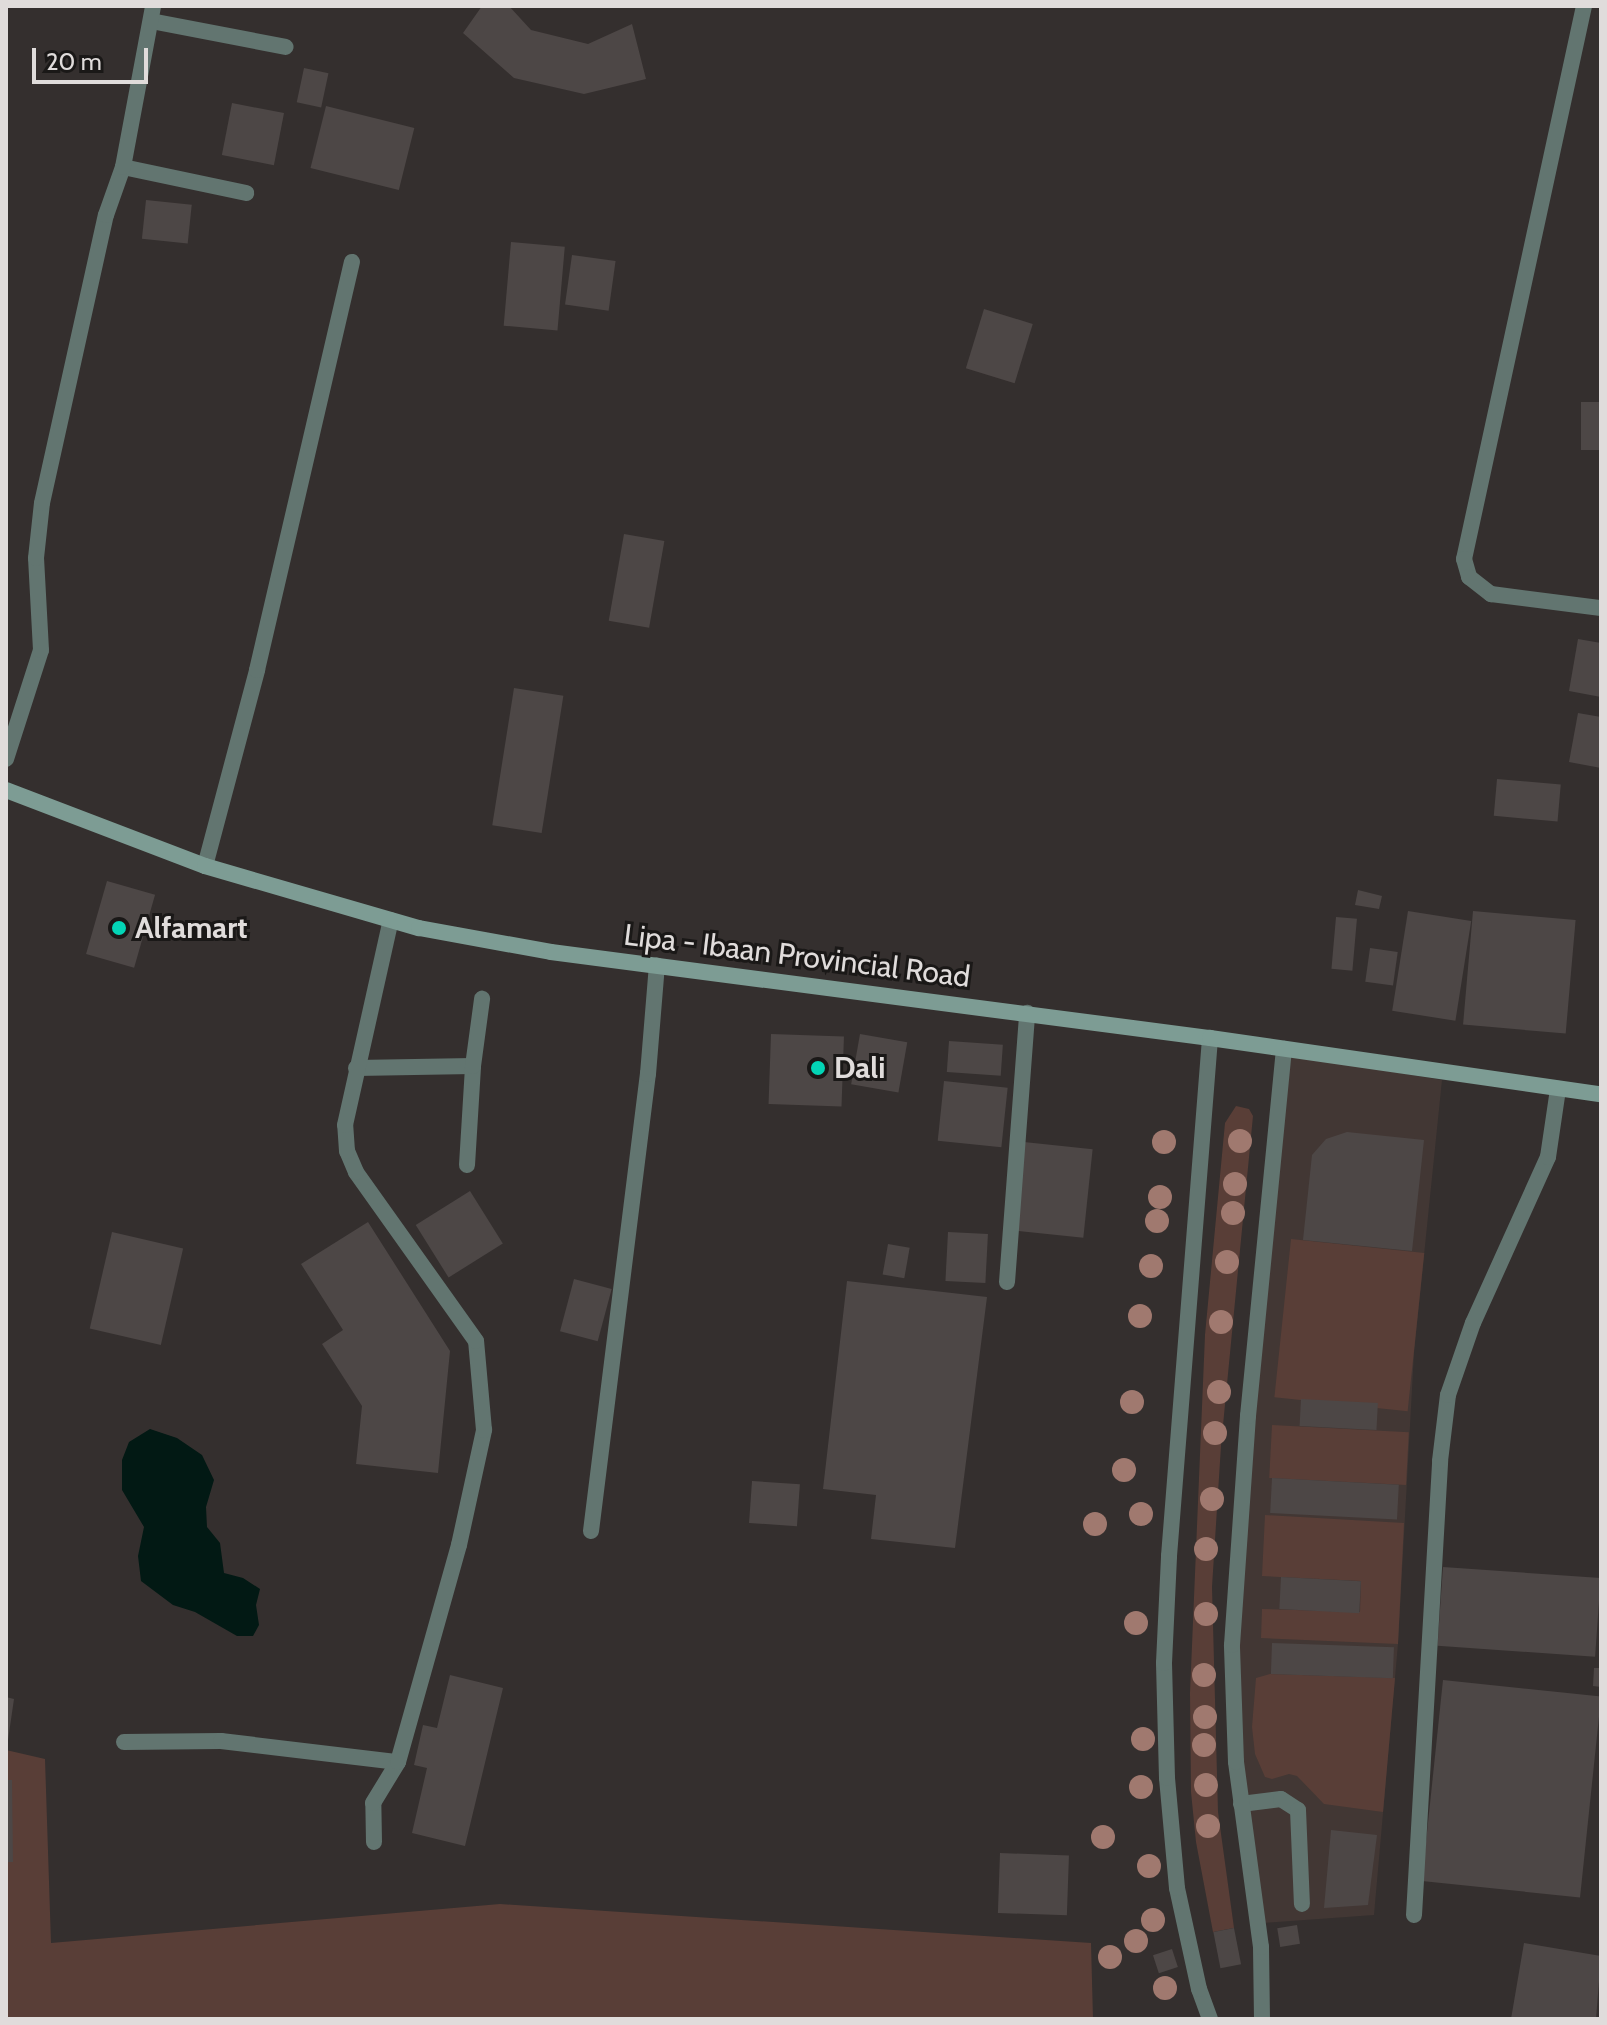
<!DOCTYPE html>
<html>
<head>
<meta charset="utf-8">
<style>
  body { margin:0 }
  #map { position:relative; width:1607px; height:2025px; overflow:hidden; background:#342f2e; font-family:Cabin,sans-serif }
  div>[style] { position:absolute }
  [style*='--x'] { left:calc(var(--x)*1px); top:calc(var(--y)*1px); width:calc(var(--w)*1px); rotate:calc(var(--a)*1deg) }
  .built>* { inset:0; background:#423734 }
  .green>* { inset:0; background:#593e37; transform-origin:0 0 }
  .water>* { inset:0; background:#021914 }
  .building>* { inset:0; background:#4d4746; transform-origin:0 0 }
  .lane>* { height:16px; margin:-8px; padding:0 8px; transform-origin:8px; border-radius:8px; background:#627570 }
  .street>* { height:16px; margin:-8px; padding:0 8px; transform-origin:8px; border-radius:8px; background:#627570 }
  .secondary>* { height:16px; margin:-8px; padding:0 8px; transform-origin:8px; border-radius:8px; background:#7d9c94 }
  .trees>* { width:24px; height:24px; margin:-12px; border-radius:50%; background:#a0796f }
  .dots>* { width:22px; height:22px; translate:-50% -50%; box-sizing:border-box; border:4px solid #1a1817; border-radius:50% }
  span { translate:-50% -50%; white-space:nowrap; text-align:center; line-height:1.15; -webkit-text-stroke:6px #1a1817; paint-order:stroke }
  .poi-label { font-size:30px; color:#e0dcdb; font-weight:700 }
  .left { translate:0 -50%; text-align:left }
  .street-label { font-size:30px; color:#e0dcdb }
  .frame { position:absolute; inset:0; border:8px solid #e0dcdb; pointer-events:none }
  .scale { position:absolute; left:32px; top:48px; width:116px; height:36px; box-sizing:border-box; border:4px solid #e0dcdb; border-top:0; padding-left:10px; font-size:24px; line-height:28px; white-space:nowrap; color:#e0dcdb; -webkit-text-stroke:6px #1a1817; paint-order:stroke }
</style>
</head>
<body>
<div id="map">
  <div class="built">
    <i style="clip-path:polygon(1290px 1055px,1442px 1080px,1414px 1353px,1398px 1644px,1374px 1915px,1263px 1923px,1242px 1760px,1238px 1646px,1250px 1465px)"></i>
  </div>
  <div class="green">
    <i style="clip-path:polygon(1236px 1106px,1249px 1109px,1253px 1116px,1221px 1446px,1212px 1587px,1218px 1812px,1234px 1928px,1213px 1932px,1196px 1842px,1191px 1792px,1190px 1693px,1205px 1335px,1225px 1123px)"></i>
    <i style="left:1291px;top:1239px;width:134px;height:159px;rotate:6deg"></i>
    <i style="left:1272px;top:1425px;width:137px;height:53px;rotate:3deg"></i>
    <i style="clip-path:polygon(1265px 1515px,1404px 1523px,1398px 1644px,1261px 1638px,1262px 1609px,1360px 1612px,1361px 1581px,1262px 1576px)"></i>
    <i style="clip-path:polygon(1270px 1674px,1395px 1678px,1383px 1812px,1324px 1804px,1297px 1776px,1289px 1774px,1272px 1779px,1265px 1777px,1255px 1754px,1252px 1727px,1256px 1678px)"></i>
    <i style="clip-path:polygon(6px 1750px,45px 1759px,51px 1943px,500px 1904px,1091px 1943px,1093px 2019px,6px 2019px)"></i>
  </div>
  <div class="water">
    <i style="clip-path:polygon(150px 1429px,177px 1438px,202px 1455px,214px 1480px,206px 1507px,207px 1527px,220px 1543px,224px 1573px,243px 1578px,260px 1589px,256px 1605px,259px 1625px,253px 1636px,237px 1636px,195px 1612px,173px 1605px,141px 1581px,138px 1556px,144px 1527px,122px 1490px,122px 1460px,129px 1442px)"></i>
  </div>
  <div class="building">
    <i style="clip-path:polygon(482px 6px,509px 6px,531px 30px,588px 44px,632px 24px,646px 79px,584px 94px,514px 78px,463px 33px)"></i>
    <i style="left:304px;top:68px;width:25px;height:35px;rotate:12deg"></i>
    <i style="left:232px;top:103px;width:53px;height:53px;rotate:11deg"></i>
    <i style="left:326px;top:106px;width:91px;height:64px;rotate:14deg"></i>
    <i style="left:146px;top:200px;width:46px;height:39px;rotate:6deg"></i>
    <i style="left:511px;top:242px;width:54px;height:84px;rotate:5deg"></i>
    <i style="left:572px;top:255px;width:44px;height:50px;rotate:8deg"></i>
    <i style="left:984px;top:309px;width:51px;height:62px;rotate:17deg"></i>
    <i style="left:1581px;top:402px;width:20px;height:48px"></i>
    <i style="left:624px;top:534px;width:41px;height:88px;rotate:10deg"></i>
    <i style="clip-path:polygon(1578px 639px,1601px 643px,1601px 697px,1569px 691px)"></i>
    <i style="left:514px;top:688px;width:50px;height:139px;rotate:9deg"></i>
    <i style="clip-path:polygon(1578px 713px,1601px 717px,1601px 768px,1569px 762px)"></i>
    <i style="left:1497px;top:779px;width:64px;height:37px;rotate:5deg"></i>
    <i style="left:107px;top:881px;width:50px;height:76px;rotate:16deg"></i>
    <i style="clip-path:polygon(1358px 890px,1382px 896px,1379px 909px,1355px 905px)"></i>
    <i style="left:1408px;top:911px;width:64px;height:101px;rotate:9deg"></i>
    <i style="left:1473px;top:911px;width:103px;height:114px;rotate:5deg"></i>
    <i style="left:1336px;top:917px;width:21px;height:52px;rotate:5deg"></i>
    <i style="left:1370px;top:948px;width:28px;height:34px;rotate:8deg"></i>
    <i style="left:771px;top:1034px;width:73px;height:70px;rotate:2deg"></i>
    <i style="left:860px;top:1034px;width:48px;height:51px;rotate:10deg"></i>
    <i style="left:949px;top:1041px;width:54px;height:31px;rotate:4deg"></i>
    <i style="left:944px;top:1081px;width:64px;height:60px;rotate:6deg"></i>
    <i style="clip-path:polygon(1347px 1132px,1424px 1140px,1412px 1251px,1303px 1240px,1312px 1155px,1326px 1139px)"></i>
    <i style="left:1024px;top:1142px;width:69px;height:89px;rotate:6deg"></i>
    <i style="left:470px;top:1191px;width:62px;height:64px;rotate:58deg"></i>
    <i style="clip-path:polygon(368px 1222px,450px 1351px,438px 1473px,356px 1464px,362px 1406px,322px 1344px,343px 1330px,301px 1264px)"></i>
    <i style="left:112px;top:1232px;width:73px;height:99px;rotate:13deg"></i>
    <i style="left:948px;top:1232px;width:40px;height:49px;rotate:3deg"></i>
    <i style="left:888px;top:1244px;width:22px;height:31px;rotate:10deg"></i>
    <i style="left:574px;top:1279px;width:39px;height:54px;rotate:15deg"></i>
    <i style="clip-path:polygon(847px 1281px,987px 1297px,955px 1548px,871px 1539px,876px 1495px,823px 1489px)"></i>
    <i style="left:1301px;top:1399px;width:77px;height:27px;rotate:3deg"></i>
    <i style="left:1272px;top:1478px;width:127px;height:35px;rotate:3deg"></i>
    <i style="left:752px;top:1481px;width:48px;height:42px;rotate:4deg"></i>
    <i style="left:1443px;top:1567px;width:158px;height:79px;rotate:4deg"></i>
    <i style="left:1281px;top:1577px;width:80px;height:32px;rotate:3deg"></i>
    <i style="left:1272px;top:1643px;width:122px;height:31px;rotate:2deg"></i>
    <i style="clip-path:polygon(1594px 1668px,1601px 1668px,1601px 1687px,1593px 1686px)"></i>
    <i style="clip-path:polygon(450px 1675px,503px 1688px,465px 1846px,412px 1833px,427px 1768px,414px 1765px,423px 1725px,437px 1728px)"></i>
    <i style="left:1443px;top:1680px;width:159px;height:202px;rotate:6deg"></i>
    <i style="clip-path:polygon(6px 1697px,14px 1699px,8px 1740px,6px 1740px)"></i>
    <i style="clip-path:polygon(6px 1780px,12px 1780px,13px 1862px,6px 1862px)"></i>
    <i style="clip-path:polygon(1331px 1830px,1377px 1835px,1368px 1905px,1324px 1908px)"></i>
    <i style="left:1000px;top:1853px;width:69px;height:60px;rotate:2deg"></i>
    <i style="left:1297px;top:1925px;width:19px;height:20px;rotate:81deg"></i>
    <i style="left:1234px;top:1928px;width:37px;height:21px;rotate:79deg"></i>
    <i style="clip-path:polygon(1524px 1943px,1601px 1956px,1596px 2019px,1511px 2019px)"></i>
    <i style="left:1172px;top:1949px;width:19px;height:20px;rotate:72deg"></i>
  </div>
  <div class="lane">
    <i style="--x:356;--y:1068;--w:117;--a:-1"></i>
    <i style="--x:467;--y:1165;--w:99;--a:-86.5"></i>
    <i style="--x:473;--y:1066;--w:68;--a:-82.3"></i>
    <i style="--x:1007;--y:1282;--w:270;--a:-85.7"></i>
    <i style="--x:591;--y:1531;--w:461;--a:-82.9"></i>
    <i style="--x:648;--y:1074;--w:109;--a:-85.3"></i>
    <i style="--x:124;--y:1742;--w:97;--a:-0.6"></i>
    <i style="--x:221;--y:1741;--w:178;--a:6.8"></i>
    <i style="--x:1241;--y:1804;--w:40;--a:-7.1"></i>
    <i style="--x:1281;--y:1799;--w:20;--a:33"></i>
    <i style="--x:1298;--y:1810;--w:94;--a:87.6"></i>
    <i style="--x:374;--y:1842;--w:39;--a:-91"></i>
    <i style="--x:373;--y:1803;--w:48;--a:-58.6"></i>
    <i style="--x:398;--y:1762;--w:225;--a:-74.3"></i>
    <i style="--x:459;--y:1545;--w:118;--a:-77.7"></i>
    <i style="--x:484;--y:1430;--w:89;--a:-95.1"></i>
    <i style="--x:476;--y:1341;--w:207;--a:-125.4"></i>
    <i style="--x:356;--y:1172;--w:23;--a:-113"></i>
    <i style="--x:347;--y:1151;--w:26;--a:-94"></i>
    <i style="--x:345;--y:1125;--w:210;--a:-77.4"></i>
  </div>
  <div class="street">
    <i style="--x:1584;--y:6;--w:566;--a:102.24"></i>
    <i style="--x:1464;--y:559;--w:19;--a:74"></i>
    <i style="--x:1469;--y:577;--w:28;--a:38"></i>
    <i style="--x:1491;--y:594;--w:111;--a:7.3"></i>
    <i style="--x:151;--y:21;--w:137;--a:10.9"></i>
    <i style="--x:123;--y:167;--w:126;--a:11.9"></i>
    <i style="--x:6;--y:759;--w:114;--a:-72.2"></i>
    <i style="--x:41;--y:650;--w:92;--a:-93.1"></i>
    <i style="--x:36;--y:558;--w:55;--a:-83.8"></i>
    <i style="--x:42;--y:503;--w:295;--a:-77.5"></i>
    <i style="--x:106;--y:215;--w:51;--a:-70.5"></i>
    <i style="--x:123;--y:167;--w:164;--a:-79.4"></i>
    <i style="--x:205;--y:866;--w:203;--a:-75.1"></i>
    <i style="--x:257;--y:670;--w:419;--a:-76.9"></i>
    <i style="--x:1414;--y:1915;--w:455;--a:-86.7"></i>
    <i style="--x:1440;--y:1461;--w:66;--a:-83.1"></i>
    <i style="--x:1448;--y:1395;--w:76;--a:-70.9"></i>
    <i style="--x:1473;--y:1323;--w:182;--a:-65.7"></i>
    <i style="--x:1548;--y:1157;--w:69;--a:-81.6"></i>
    <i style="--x:1210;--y:2019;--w:32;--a:-110"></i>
    <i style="--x:1199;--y:1989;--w:103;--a:-102.3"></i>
    <i style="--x:1177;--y:1888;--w:110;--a:-95.2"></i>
    <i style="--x:1167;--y:1778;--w:115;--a:-91.5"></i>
    <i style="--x:1164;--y:1663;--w:107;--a:-87.3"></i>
    <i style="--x:1169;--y:1556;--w:520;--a:-85.47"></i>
    <i style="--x:1262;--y:2019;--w:72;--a:-90.8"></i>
    <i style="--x:1261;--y:1947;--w:187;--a:-97.7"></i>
    <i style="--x:1236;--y:1762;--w:117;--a:-92"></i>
    <i style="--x:1232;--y:1645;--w:230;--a:-86"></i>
    <i style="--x:1248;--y:1416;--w:369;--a:-84.4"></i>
  </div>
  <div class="secondary">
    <i style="--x:6;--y:790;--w:213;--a:20.9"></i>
    <i style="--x:205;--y:866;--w:223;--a:16.2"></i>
    <i style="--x:419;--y:928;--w:134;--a:10.3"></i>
    <i style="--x:551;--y:952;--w:665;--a:7.44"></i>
    <i style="--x:1210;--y:1038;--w:395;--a:8.2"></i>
  </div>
  <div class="trees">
    <i style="left:1240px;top:1141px"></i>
    <i style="left:1164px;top:1142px"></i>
    <i style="left:1235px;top:1184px"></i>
    <i style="left:1160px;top:1197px"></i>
    <i style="left:1233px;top:1213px"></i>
    <i style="left:1157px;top:1221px"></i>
    <i style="left:1227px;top:1262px"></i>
    <i style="left:1151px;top:1266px"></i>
    <i style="left:1140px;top:1316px"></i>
    <i style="left:1221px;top:1322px"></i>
    <i style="left:1219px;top:1392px"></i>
    <i style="left:1132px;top:1402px"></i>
    <i style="left:1215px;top:1433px"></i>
    <i style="left:1124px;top:1470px"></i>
    <i style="left:1212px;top:1499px"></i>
    <i style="left:1141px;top:1514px"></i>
    <i style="left:1095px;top:1524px"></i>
    <i style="left:1206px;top:1549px"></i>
    <i style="left:1206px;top:1614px"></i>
    <i style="left:1136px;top:1623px"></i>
    <i style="left:1204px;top:1675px"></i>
    <i style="left:1205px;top:1717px"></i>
    <i style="left:1143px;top:1739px"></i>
    <i style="left:1204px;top:1745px"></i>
    <i style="left:1206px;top:1785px"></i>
    <i style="left:1141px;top:1787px"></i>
    <i style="left:1208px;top:1826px"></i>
    <i style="left:1103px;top:1837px"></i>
    <i style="left:1149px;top:1866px"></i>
    <i style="left:1153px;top:1920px"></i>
    <i style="left:1136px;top:1941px"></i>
    <i style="left:1110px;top:1957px"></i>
    <i style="left:1165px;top:1988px"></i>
  </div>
  <div class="dots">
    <i style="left:119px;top:928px;background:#03d5b6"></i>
    <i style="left:818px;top:1068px;background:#03d5b6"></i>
  </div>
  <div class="poi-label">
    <span class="left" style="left:135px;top:928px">Alfamart</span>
    <span class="left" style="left:834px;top:1068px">Dali</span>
  </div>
  <div class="street-label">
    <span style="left:797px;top:956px;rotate:7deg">Lipa - Ibaan Provincial Road</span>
  </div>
  <div class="frame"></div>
  <div class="scale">20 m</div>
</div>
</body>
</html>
